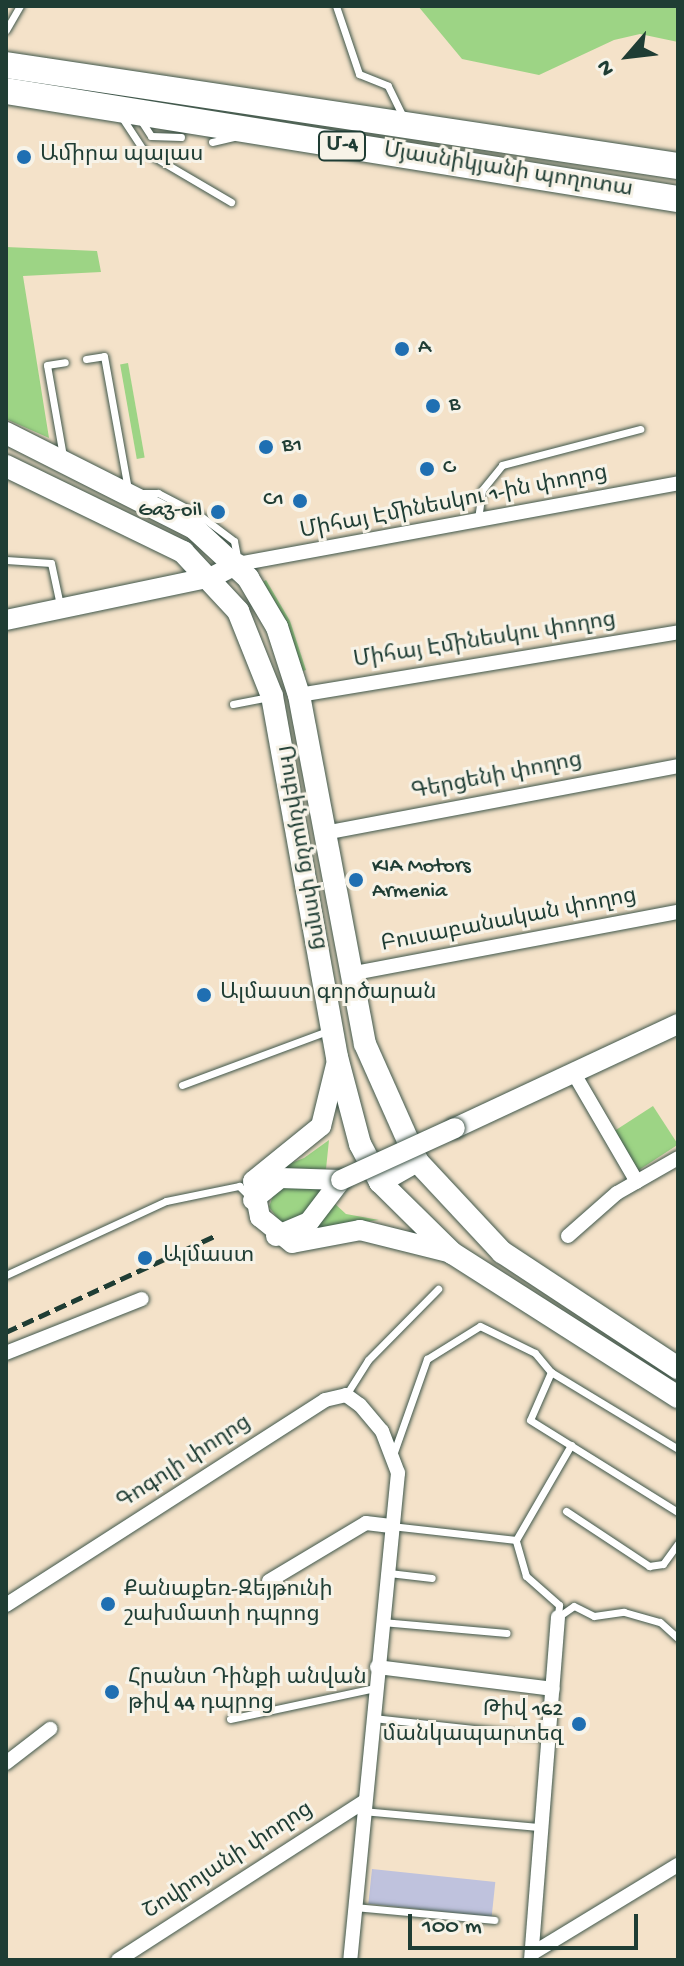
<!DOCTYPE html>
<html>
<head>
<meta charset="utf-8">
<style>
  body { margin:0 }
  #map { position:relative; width:684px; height:1966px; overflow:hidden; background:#f4e2c9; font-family:"Gochi Hand","Noto Sans Armenian",sans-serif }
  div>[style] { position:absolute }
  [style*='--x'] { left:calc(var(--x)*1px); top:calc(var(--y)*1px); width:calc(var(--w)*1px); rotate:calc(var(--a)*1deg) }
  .industrial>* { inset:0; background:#bfc2dd; transform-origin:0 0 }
  .green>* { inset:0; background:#9dd485; transform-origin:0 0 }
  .roads { filter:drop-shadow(0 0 2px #3f564a) drop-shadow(0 0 2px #3f564a) }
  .lane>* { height:7px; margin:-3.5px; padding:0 3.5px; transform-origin:3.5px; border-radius:3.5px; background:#fff }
  .street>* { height:14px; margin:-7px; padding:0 7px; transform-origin:7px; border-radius:7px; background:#fff }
  .secondary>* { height:20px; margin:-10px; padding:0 10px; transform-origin:10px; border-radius:10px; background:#fff }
  .primary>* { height:22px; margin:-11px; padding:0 11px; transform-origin:11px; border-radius:11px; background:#fff }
  .highway>* { height:26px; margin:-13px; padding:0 13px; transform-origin:13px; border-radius:13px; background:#fff }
  .rail>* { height:5px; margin-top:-2.5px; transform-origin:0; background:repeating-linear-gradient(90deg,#1f3d34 0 12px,transparent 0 18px) }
  .bridges { filter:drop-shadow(0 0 2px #3f564a) drop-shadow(0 0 2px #3f564a) }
  .secondary-bridge>* { height:20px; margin:-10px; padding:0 10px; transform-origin:10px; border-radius:10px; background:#fff }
  .dots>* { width:22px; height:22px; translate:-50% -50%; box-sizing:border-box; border:4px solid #f7f3e8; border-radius:50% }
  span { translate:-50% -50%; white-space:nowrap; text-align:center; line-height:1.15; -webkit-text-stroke:6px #f7f3e8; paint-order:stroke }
  .shield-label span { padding:2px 6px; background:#f7f3e8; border:2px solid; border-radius:6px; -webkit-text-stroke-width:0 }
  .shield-label { font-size:20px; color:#1f3d34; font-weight:700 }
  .poi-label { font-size:22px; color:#1f3d34 }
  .left { translate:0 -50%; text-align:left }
  .right { translate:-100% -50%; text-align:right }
  .street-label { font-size:22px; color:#1f3d34 }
  .frame { position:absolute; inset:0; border:8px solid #1f3d34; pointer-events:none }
  .north { position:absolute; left:588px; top:16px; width:80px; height:80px; -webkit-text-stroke:6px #f7f3e8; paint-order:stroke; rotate:242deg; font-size:22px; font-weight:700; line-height:32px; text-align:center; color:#1f3d34 }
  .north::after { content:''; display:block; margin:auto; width:28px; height:36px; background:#1f3d34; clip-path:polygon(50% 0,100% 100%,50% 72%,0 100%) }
  .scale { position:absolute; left:408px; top:1914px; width:230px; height:36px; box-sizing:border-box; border:4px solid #1f3d34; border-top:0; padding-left:10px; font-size:24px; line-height:28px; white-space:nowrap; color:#1f3d34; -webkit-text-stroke:6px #f7f3e8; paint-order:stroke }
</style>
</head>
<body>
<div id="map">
  <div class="industrial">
    <i style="left:372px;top:1869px;width:124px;height:35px;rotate:6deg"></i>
  </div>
  <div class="green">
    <i style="clip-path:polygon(418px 6px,678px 6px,678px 42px,640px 34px,614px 40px,539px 75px,462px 59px)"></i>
    <i style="clip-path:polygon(6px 247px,97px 251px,101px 272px,23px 276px,49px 438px,6px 419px)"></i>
    <i style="left:128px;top:363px;width:96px;height:8px;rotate:80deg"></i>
    <i style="clip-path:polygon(266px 580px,290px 621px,306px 670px,298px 673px,258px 585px)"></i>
    <i style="left:653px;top:1106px;width:46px;height:47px;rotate:57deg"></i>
    <i style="clip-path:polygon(329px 1140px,326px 1169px,279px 1168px,304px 1158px)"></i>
    <i style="clip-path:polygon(276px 1187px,323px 1188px,309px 1215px,281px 1223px,269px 1207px)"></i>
    <i style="clip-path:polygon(333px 1202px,346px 1214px,379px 1220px,311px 1229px)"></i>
  </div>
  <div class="roads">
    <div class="lane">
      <i style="--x:336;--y:6;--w:72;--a:71.3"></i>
      <i style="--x:359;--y:74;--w:31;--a:22"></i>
      <i style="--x:388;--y:86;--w:34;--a:64"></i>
      <i style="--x:6;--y:30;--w:28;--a:-60"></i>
      <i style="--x:121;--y:116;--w:42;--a:56.7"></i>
      <i style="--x:144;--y:151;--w:101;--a:30.4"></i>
      <i style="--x:140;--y:119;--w:20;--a:57"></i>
      <i style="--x:151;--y:136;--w:30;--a:2"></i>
      <i style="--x:212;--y:142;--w:22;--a:-13"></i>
      <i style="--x:86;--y:359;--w:18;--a:-9"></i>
      <i style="--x:104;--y:356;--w:136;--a:79.8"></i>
      <i style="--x:63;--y:456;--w:92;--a:-100"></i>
      <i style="--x:47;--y:365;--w:18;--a:-9"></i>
      <i style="--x:142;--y:493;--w:16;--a:0"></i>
      <i style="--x:158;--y:493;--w:45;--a:27.7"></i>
      <i style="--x:198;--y:514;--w:45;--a:36.9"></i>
      <i style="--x:234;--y:541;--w:21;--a:79"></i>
      <i style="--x:478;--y:519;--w:29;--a:-82"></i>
      <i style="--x:482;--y:490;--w:32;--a:-51"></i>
      <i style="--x:502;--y:465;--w:143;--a:-14.6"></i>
      <i style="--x:6;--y:560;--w:45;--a:3.8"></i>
      <i style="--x:51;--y:563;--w:43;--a:77.9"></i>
      <i style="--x:233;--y:704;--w:38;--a:-11"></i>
      <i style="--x:182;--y:1085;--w:155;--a:-20.4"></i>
      <i style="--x:6;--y:1275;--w:176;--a:-24.8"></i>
      <i style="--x:166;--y:1201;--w:75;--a:-11.6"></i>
      <i style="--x:239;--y:1186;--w:17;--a:45"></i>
      <i style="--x:551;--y:1372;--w:52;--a:113.6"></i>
      <i style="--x:530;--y:1420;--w:174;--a:31.9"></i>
      <i style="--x:346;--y:1395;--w:41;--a:-57.8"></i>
      <i style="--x:368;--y:1360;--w:100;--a:-45.4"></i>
      <i style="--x:394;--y:1452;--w:99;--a:-70.5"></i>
      <i style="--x:427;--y:1359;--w:62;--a:-31.9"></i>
      <i style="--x:480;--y:1326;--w:61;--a:26.1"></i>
      <i style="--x:535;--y:1353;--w:25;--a:50"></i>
      <i style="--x:551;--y:1372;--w:149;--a:31.2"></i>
      <i style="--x:566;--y:1511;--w:100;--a:33.5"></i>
      <i style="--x:649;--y:1566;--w:14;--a:-8"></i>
      <i style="--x:663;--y:1564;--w:26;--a:-54"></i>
      <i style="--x:391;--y:1526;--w:126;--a:6.4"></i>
      <i style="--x:389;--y:1573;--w:43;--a:6.6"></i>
      <i style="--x:558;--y:1617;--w:12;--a:-85"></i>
      <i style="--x:559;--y:1605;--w:44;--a:-138.7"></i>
      <i style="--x:526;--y:1576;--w:37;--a:-106"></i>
      <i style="--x:516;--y:1540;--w:110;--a:-59.9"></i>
      <i style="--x:558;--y:1617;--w:19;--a:-35"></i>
      <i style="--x:574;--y:1606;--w:22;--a:27"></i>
      <i style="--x:594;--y:1616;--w:30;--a:-8"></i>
      <i style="--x:624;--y:1612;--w:37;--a:16"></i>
      <i style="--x:660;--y:1622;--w:24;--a:42"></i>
      <i style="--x:382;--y:1622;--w:125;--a:5"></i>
      <i style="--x:373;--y:1718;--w:177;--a:6.2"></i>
      <i style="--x:230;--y:1719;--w:148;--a:-12.1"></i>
      <i style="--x:363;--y:1811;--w:178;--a:5.2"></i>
      <i style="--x:355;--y:1907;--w:140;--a:5.3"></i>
    </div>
    <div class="street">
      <i style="--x:238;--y:564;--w:447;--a:-10.4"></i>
      <i style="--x:299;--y:695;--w:384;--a:-9.4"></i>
      <i style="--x:324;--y:833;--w:360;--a:-10.7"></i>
      <i style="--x:349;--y:974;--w:335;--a:-10.7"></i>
      <i style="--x:573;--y:1072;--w:127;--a:59.8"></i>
      <i style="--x:568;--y:1236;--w:65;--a:-41.3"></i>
      <i style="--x:617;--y:1193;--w:70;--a:-29.8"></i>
      <i style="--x:6;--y:1353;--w:146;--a:-21.7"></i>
      <i style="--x:269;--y:1581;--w:113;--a:-30.9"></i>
      <i style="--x:366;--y:1523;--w:25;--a:7"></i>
      <i style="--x:6;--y:1605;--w:379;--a:-32.7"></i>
      <i style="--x:325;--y:1400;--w:22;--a:-13"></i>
      <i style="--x:346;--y:1395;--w:17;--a:36"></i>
      <i style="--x:360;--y:1405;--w:34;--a:50"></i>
      <i style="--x:382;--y:1431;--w:45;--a:69.1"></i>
      <i style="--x:398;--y:1473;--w:489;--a:95.6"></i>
      <i style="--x:377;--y:1667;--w:177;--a:7.1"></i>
      <i style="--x:6;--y:1763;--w:56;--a:-37.7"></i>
      <i style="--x:533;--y:1953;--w:170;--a:-31.3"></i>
      <i style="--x:118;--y:1960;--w:292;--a:-32.8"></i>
      <i style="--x:531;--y:1960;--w:344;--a:-85.5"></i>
    </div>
    <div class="secondary">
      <i style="--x:6;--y:620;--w:210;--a:-11.8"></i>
      <i style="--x:212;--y:577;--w:29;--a:-27"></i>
      <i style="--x:337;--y:1061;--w:67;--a:103.8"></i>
      <i style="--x:321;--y:1126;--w:87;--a:141"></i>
      <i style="--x:253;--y:1181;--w:37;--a:79"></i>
      <i style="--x:260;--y:1217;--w:41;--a:39.1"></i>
      <i style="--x:292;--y:1243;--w:69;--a:-10.8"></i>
      <i style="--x:360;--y:1230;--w:95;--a:14"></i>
      <i style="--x:455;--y:1128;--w:246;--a:-25"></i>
      <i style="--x:253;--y:1200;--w:35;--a:-39"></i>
      <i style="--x:280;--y:1178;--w:61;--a:1.9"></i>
      <i style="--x:276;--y:1236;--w:36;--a:-23"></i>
      <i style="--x:309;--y:1222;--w:53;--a:-52.7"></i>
    </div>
    <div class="primary">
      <i style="--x:6;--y:433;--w:211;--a:26.8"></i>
      <i style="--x:194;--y:528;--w:74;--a:42.8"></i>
      <i style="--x:248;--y:578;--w:57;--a:59.4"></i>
      <i style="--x:277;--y:627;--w:71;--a:72.1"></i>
      <i style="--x:299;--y:695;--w:355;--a:79.3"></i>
      <i style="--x:365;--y:1044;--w:128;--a:66"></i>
      <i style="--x:417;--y:1161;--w:125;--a:47"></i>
      <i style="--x:502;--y:1252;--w:211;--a:33.4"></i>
      <i style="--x:6;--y:466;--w:197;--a:25.9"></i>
      <i style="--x:183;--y:552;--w:81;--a:47"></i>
      <i style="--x:238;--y:611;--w:92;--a:68.2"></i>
      <i style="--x:272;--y:696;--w:367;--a:79.8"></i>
      <i style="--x:337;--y:1057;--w:90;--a:75.2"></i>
      <i style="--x:360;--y:1144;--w:43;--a:62.2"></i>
      <i style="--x:380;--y:1182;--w:101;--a:44.6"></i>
      <i style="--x:452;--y:1253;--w:268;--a:32.5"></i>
      <i style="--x:380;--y:1182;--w:43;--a:-29.6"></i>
    </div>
    <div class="highway">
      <i style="--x:6;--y:65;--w:680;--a:8.55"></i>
      <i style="--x:6;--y:91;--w:681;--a:9.13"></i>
    </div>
  </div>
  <div class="rail">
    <i style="--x:6;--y:1332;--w:232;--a:-24.7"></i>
  </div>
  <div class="bridges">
    <div class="secondary-bridge">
      <i style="--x:341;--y:1180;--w:125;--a:-24.5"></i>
    </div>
  </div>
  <div class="dots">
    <i style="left:24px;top:157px;background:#1f6fb2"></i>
    <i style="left:402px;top:349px;background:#1f6fb2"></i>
    <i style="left:433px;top:406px;background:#1f6fb2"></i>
    <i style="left:266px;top:447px;background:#1f6fb2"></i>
    <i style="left:427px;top:469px;background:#1f6fb2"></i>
    <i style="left:300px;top:501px;background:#1f6fb2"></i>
    <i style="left:218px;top:512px;background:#1f6fb2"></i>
    <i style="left:356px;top:880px;background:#1f6fb2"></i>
    <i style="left:204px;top:995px;background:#1f6fb2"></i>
    <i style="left:145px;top:1258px;background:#1f6fb2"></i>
    <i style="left:108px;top:1604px;background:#1f6fb2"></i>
    <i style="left:112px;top:1692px;background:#1f6fb2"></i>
    <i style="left:579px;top:1724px;background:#1f6fb2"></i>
  </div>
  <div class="shield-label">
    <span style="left:342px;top:146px">Մ-4</span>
  </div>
  <div class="poi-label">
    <span class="left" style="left:40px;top:157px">Ամիրա պալաս</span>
    <span class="left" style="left:418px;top:349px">A</span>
    <span class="left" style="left:449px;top:406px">B</span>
    <span class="left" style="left:282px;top:447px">B1</span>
    <span class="left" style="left:443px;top:469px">C</span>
    <span class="right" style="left:284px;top:501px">C1</span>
    <span class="right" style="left:202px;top:512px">Gaz-oil</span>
    <span class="left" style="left:372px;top:880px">KIA Motors<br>Armenia</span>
    <span class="left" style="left:220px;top:995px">Ալմաստ գործարան</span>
    <span class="left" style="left:163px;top:1258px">Ալմաստ</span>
    <span class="left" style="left:124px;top:1604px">Քանաքեռ-Զեյթունի<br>շախմատի դպրոց</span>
    <span class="left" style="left:128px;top:1692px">Հրանտ Դինքի անվան<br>թիվ 44 դպրոց</span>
    <span class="right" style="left:563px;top:1724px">Թիվ 162<br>մանկապարտեզ</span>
  </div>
  <div class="street-label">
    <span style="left:508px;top:172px;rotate:9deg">Մյասնիկյանի պողոտա</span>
    <span style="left:454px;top:504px;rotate:-11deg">Միհայ Էմինեսկու 1-ին փողոց</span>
    <span style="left:485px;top:642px;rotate:-9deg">Միհայ Էմինեսկու փողոց</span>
    <span style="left:497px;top:778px;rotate:-11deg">Գերցենի փողոց</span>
    <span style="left:300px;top:848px;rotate:80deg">Ռուբինյանց փողոց</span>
    <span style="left:509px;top:922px;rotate:-11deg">Բուսաբանական փողոց</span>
    <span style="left:185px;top:1464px;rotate:-33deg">Գոգոլի փողոց</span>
    <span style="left:229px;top:1862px;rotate:-33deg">Շովրոյանի փողոց</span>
  </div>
  <div class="frame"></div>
  <div class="north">N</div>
  <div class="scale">100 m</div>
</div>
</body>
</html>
